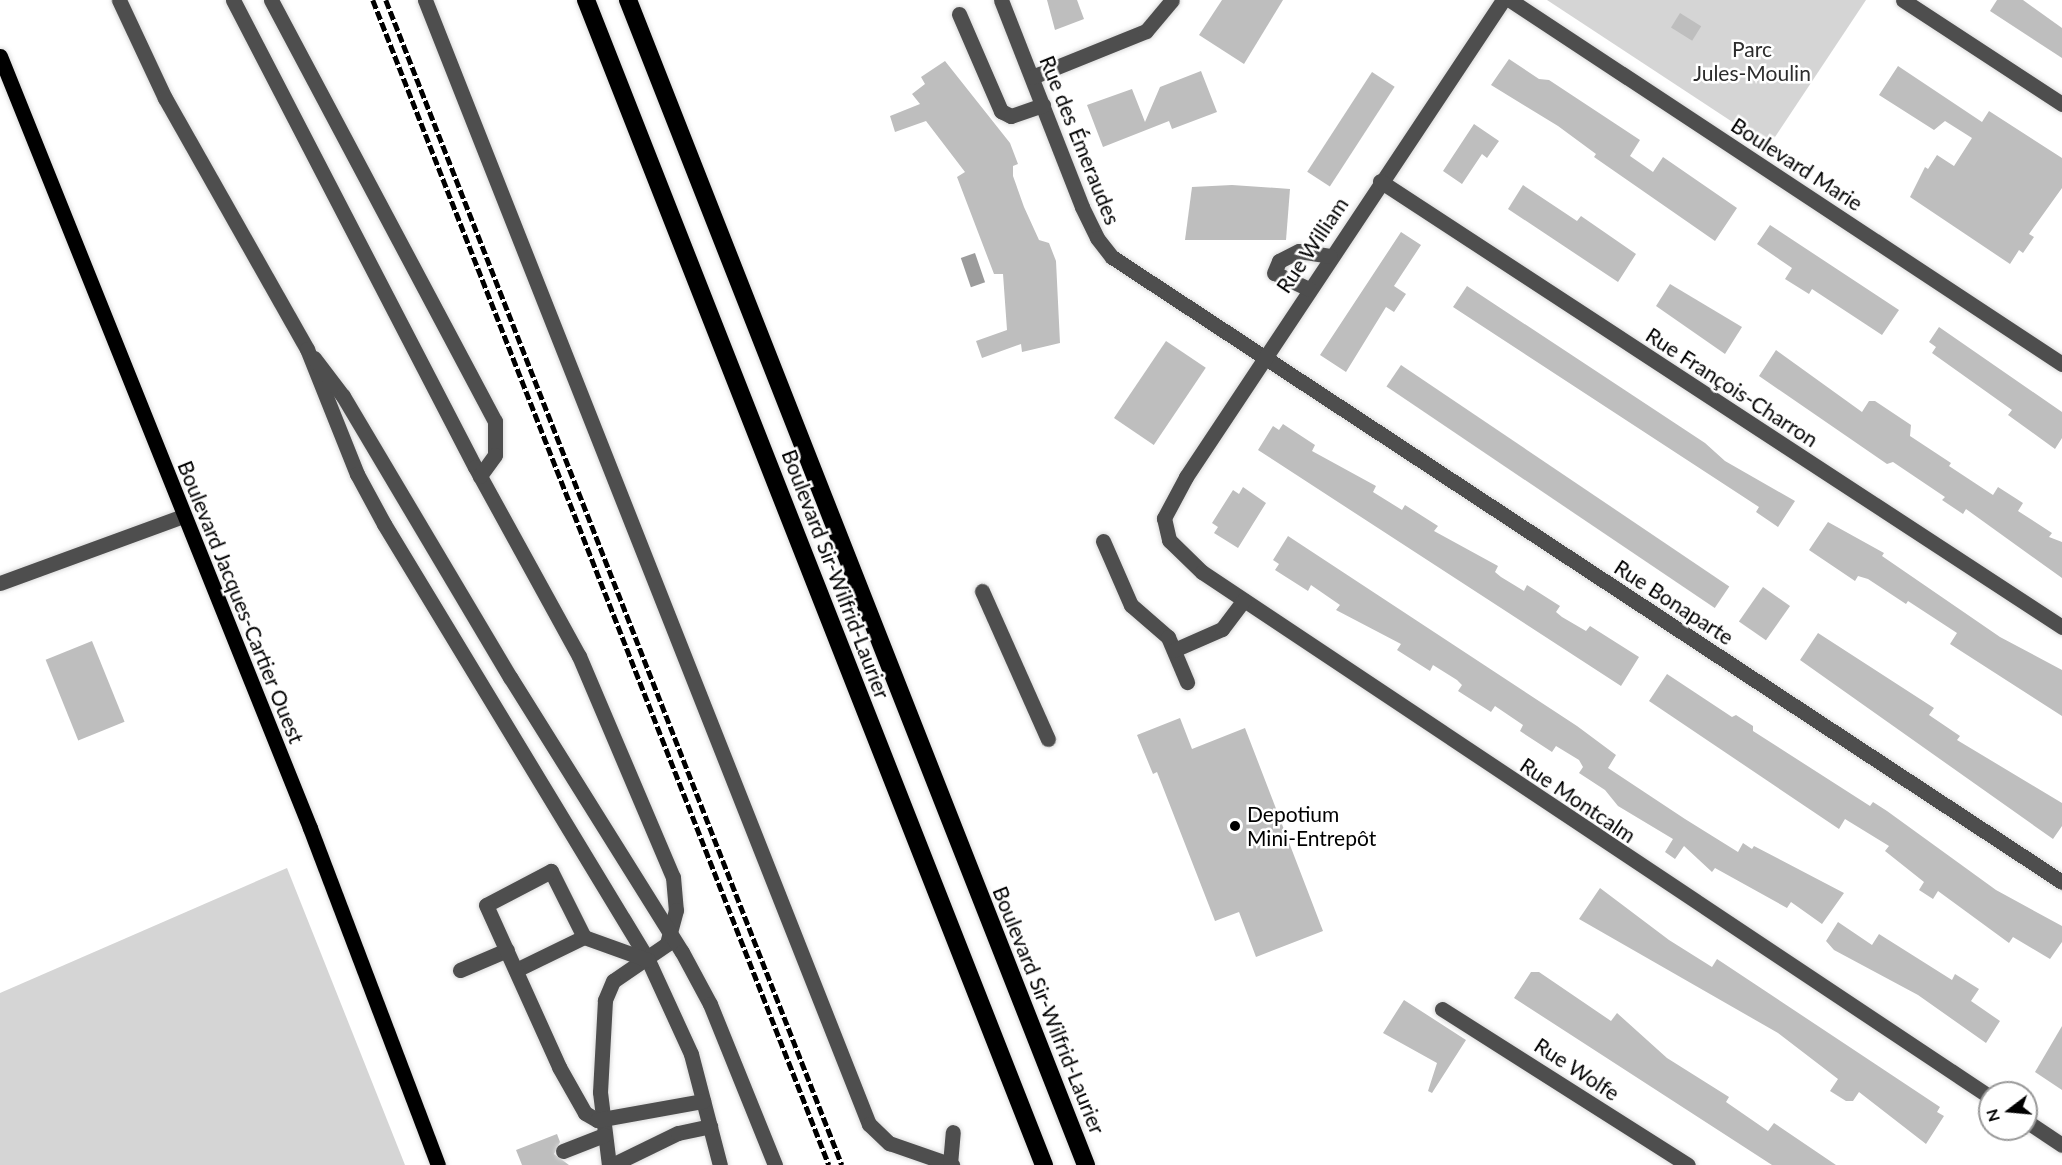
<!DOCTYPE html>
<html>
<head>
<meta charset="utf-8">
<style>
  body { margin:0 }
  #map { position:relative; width:2062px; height:1165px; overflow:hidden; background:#fff; font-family:Lato,sans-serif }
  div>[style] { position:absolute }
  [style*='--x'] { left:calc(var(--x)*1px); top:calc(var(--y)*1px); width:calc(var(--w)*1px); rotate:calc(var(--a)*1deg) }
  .green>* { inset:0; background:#d5d5d5 }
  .water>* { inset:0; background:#9c9c9c; transform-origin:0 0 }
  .building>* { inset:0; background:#bebebe; transform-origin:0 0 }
  .roads { filter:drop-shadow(0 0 2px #dbdbdb) drop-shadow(0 0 2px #dbdbdb) }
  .minor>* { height:15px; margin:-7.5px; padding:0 7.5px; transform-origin:7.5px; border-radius:7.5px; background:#4e4e4e }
  .major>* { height:15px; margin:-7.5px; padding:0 7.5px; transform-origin:7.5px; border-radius:7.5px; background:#000 }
  .highway>* { height:18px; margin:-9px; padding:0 9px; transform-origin:9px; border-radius:9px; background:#000 }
  .rail>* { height:4.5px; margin-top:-2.25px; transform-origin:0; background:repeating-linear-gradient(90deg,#000 0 9px,transparent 0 12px) }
  .dots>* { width:16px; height:16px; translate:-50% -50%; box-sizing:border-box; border:3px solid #fff; border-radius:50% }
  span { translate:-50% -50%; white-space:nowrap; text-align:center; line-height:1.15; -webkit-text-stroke:5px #fff; paint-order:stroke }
  .park-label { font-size:21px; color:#2c2c2c }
  .street-label { font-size:21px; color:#000 }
  .poi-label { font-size:21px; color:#000 }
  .left { translate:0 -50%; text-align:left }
  .north { position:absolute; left:1978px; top:1081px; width:60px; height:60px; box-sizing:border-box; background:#fff; border:2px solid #999; border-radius:50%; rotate:254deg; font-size:16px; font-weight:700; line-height:24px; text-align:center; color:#000 }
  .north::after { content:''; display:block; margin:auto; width:21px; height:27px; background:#000; clip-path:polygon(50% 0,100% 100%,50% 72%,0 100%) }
</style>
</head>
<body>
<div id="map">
  <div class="green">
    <i style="clip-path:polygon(1547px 0,1866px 0,1769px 146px)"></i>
    <i style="clip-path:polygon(287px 868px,405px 1165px,0 1165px,0 993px)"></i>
  </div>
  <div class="water">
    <i style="left:975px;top:253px;width:31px;height:15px;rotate:71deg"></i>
  </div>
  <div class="building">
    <i style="clip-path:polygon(1047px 0,1077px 0,1084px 19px,1055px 30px)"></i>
    <i style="clip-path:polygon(1222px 0,1283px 0,1244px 64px,1199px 35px)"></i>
    <i style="clip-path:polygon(1997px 0,2023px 0,2062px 28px,2062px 58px,1990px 11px)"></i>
    <i style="left:1680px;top:13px;width:25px;height:17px;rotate:32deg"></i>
    <i style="clip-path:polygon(1509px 59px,1539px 79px,1549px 80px,1640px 140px,1630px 156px,1653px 172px,1663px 157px,1737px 208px,1715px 241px,1594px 157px,1596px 154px,1558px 126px,1491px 85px)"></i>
    <i style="clip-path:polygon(945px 61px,1010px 143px,1018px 164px,1013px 166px,1013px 176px,1024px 207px,1039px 240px,1049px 243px,1056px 261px,1060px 343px,1022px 352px,1021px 344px,982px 358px,976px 341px,1007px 330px,1003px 274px,994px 274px,957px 177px,965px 172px,926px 121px,895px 132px,890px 116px,920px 104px,912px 94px,925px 84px,921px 77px)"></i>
    <i style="clip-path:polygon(1898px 66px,1982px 122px,1989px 111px,2062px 158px,2062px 188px,2029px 234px,2034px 237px,2023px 253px,2019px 250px,2010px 264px,1910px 197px,1925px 167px,1928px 169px,1937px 155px,1954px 166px,1972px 138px,1945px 121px,1934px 130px,1879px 95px)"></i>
    <i style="clip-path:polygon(1201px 71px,1217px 112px,1172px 129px,1169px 121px,1103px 147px,1087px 105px,1132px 89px,1145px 122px,1160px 87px)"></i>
    <i style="left:1372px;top:72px;width:27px;height:119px;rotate:33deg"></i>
    <i style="clip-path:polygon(1474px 124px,1499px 141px,1487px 158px,1482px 154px,1462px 184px,1443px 171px)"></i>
    <i style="clip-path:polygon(1232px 185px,1290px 189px,1286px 240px,1185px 240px,1192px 187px)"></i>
    <i style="clip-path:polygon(1523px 185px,1577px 221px,1581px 216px,1636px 254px,1618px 282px,1508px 209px)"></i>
    <i style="clip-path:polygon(1770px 225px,1899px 310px,1882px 335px,1812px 289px,1809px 294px,1785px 279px,1792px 268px,1757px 244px)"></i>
    <i style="clip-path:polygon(1401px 232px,1421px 245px,1394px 286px,1406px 294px,1394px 312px,1386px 307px,1346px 372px,1320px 355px)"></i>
    <i style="clip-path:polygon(1670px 284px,1742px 327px,1725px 354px,1656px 306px)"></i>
    <i style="clip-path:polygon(1467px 286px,1705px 443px,1725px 461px,1795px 501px,1778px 527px,1756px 512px,1759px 507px,1453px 307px)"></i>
    <i style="clip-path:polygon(1939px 327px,2062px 412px,2062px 438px,2055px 449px,2008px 415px,2012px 410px,1932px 353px,1936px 347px,1929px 342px)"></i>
    <i style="left:1166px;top:341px;width:48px;height:93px;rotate:34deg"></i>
    <i style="clip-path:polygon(1776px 350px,1862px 412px,1869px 401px,1875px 401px,1911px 425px,1910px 436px,1951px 463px,1949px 466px,1993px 495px,1998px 487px,2023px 503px,2018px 511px,2052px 533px,2049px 537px,2062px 542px,2062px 578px,1966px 509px,1963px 514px,1942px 500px,1945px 497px,1893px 462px,1887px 464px,1759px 376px)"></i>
    <i style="left:1401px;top:365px;width:396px;height:26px;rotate:34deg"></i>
    <i style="clip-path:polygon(1283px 424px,1315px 445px,1312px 451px,1376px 486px,1373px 492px,1402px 510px,1405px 505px,1438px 526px,1434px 531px,1498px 566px,1495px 572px,1501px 577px,1524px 591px,1527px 585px,1560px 606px,1556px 612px,1562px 617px,1586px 631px,1590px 626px,1639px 657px,1621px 686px,1258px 450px,1273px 426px,1279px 430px)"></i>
    <i style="clip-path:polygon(1243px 487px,1266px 503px,1238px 548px,1214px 533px,1218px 527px,1212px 523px,1233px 490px,1239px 494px)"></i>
    <i style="clip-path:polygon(1828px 522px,1884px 553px,1882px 556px,2000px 637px,2062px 670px,2062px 716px,1950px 644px,1957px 633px,1908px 601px,1906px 604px,1868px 579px,1858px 576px,1855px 581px,1809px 550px)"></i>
    <i style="clip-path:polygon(1288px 536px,1577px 726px,1616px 755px,1608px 768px,1685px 819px,1738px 852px,1743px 843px,1752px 849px,1754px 846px,1844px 893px,1822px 924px,1791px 902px,1787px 908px,1715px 868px,1712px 872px,1684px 846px,1675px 859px,1665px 852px,1673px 839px,1618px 806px,1605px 790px,1579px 773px,1583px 767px,1579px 760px,1556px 746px,1552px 752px,1520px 731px,1523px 725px,1495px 706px,1491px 712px,1458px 691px,1462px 685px,1457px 680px,1433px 665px,1430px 671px,1397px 650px,1401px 644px,1336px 610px,1340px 605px,1311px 585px,1308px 591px,1275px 570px,1279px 564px,1273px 560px)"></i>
    <i style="left:1763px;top:587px;width:33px;height:42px;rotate:35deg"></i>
    <i style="clip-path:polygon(1818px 633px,1934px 708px,1929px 715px,1960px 736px,1957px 740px,2062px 803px,2062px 826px,2053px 839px,1800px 660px)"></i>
    <i style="left:92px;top:641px;width:87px;height:50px;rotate:68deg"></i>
    <i style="clip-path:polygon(1667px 674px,1732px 717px,1736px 715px,1753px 726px,1753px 731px,1870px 806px,1873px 802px,1887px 811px,1996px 890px,2062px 926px,2062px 942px,2050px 959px,2013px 937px,2009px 943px,1938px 891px,1933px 899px,1919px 890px,1924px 882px,1885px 851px,1889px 846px,1845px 819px,1839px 829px,1649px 701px)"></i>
    <i style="clip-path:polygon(1180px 718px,1192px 749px,1245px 728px,1323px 931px,1256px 957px,1239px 912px,1215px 921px,1157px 772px,1153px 774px,1137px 735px)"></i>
    <i style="clip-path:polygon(1600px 888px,1669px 940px,1712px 967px,1717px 959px,1940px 1107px,1937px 1112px,1944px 1116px,1926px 1144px,1859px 1092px,1853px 1101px,1846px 1101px,1830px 1091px,1838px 1079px,1778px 1033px,1579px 919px)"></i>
    <i style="clip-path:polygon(1838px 922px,1872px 945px,1879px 934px,1952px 980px,1955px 974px,1979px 989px,1971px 1001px,2000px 1021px,1986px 1043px,1918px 995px,1834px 950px,1826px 941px)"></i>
    <i style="clip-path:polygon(1531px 972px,1539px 972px,1611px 1021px,1617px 1013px,1667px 1058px,1729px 1097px,1726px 1102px,1768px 1131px,1774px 1123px,1836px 1165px,1772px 1165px,1514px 998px)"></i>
    <i style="clip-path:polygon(1404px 1000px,1466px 1040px,1432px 1093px,1428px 1091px,1437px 1063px,1383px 1033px)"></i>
    <i style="clip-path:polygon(2062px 1026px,2062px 1090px,2035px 1072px)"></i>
    <i style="clip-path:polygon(557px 1134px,560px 1142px,554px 1154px,569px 1165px,522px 1165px,516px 1150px)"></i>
  </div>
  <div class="roads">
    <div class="minor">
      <i style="--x:119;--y:0;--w:108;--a:64.9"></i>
      <i style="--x:165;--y:98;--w:288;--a:60.5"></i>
      <i style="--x:307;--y:349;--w:135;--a:68.2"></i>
      <i style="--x:357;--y:474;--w:57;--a:61.6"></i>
      <i style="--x:384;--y:524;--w:510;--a:58.8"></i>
      <i style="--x:648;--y:960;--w:103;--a:65.4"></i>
      <i style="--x:691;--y:1054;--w:115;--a:75.4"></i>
      <i style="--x:233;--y:0;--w:526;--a:62.61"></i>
      <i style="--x:475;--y:467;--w:216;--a:61.2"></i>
      <i style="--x:579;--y:656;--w:240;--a:67"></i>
      <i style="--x:673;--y:877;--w:33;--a:85"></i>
      <i style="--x:676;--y:910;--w:35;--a:105"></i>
      <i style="--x:667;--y:944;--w:65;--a:145.6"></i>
      <i style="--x:613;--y:981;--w:21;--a:113"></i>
      <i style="--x:605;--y:1000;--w:92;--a:93.1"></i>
      <i style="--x:600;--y:1092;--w:74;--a:83"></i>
      <i style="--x:271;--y:0;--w:477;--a:62"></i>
      <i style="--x:495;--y:421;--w:34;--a:90"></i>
      <i style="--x:495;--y:455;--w:26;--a:126"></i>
      <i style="--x:425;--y:0;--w:1209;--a:68.45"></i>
      <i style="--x:869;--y:1124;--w:28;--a:44"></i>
      <i style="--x:889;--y:1143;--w:67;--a:19.2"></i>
      <i style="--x:1001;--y:0;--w:222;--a:68.6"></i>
      <i style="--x:1082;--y:207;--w:34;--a:64"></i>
      <i style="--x:1097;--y:238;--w:24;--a:52"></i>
      <i style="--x:1112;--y:257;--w:1137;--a:33.34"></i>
      <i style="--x:1503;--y:0;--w:573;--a:123.61"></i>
      <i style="--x:1186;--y:477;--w:47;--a:118.2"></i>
      <i style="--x:1164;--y:518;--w:23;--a:77"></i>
      <i style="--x:1169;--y:540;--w:46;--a:44.1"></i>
      <i style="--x:1202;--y:572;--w:947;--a:33.67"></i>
      <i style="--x:1510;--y:0;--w:661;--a:33.4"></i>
      <i style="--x:1903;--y:0;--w:190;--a:33.2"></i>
      <i style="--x:959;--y:14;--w:106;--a:66.6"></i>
      <i style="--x:1001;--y:111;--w:11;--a:27"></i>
      <i style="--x:1011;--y:116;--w:34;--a:-19"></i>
      <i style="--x:1032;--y:77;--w:123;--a:-22"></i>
      <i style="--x:1146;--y:31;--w:40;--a:-50"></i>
      <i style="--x:1380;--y:181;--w:815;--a:33.18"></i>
      <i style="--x:1309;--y:289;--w:38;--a:-155"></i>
      <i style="--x:1274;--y:273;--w:13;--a:-67"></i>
      <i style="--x:1279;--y:261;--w:22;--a:-27"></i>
      <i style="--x:1299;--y:251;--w:31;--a:9"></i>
      <i style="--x:314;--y:358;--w:48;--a:52.7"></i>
      <i style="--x:343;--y:396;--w:327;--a:59.3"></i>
      <i style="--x:510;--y:677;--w:324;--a:58"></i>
      <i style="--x:682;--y:952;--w:59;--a:61.7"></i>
      <i style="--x:710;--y:1004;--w:174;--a:68"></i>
      <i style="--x:1103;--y:541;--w:70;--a:66.4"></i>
      <i style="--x:1131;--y:605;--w:49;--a:40.9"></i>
      <i style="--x:1168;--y:637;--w:49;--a:67.1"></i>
      <i style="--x:0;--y:583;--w:195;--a:-20.1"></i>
      <i style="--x:982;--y:591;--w:162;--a:66"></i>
      <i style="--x:1174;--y:650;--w:52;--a:-23.6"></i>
      <i style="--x:1222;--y:629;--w:36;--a:-53"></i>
      <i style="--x:584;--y:937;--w:68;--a:19.8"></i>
      <i style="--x:460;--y:970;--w:51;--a:-23.1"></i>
      <i style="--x:516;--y:970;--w:76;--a:-25.9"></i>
      <i style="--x:584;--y:937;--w:74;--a:-116.6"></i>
      <i style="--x:551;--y:871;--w:73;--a:152.4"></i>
      <i style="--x:486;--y:905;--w:178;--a:65.7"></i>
      <i style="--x:559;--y:1067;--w:53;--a:60.5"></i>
      <i style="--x:585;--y:1113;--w:14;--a:30"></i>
      <i style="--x:597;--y:1120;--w:108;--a:-10.2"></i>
      <i style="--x:1442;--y:1009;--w:291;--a:32.4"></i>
      <i style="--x:2026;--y:1121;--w:43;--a:33.7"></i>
      <i style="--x:563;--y:1151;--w:44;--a:-21.3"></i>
      <i style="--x:950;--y:1164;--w:32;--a:-85"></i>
      <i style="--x:612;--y:1165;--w:73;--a:-25.9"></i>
      <i style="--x:678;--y:1133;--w:33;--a:-12"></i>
    </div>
    <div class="major">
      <i style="--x:0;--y:56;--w:832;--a:68.12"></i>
      <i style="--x:310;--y:828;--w:360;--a:69.2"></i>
    </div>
    <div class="highway">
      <i style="--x:586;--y:0;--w:1252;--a:68.54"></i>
      <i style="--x:628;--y:0;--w:1252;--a:68.54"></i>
    </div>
  </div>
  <div class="rail">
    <i style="--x:373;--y:0;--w:1251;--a:68.62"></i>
    <i style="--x:386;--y:0;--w:1251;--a:68.62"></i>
  </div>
  <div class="dots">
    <i style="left:1235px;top:826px;background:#000"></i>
  </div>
  <div class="park-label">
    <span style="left:1752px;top:61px">Parc<br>Jules-Moulin</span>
  </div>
  <div class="street-label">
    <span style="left:1080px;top:140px;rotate:68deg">Rue des Émeraudes</span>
    <span style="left:1797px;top:164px;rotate:33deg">Boulevard Marie</span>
    <span style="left:1312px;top:245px;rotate:-56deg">Rue William</span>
    <span style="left:1732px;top:387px;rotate:33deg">Rue François-Charron</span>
    <span style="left:836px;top:574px;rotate:69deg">Boulevard Sir-Wilfrid-Laurier</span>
    <span style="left:241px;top:602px;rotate:68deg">Boulevard Jacques-Cartier Ouest</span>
    <span style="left:1674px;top:602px;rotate:33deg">Rue Bonaparte</span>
    <span style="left:1578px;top:800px;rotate:34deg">Rue Montcalm</span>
    <span style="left:1049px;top:1010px;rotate:68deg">Boulevard Sir-Wilfrid-Laurier</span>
    <span style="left:1577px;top:1069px;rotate:33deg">Rue Wolfe</span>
  </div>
  <div class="poi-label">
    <span class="left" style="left:1247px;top:826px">Depotium<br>Mini-Entrepôt</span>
  </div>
  <div class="north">N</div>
</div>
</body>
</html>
